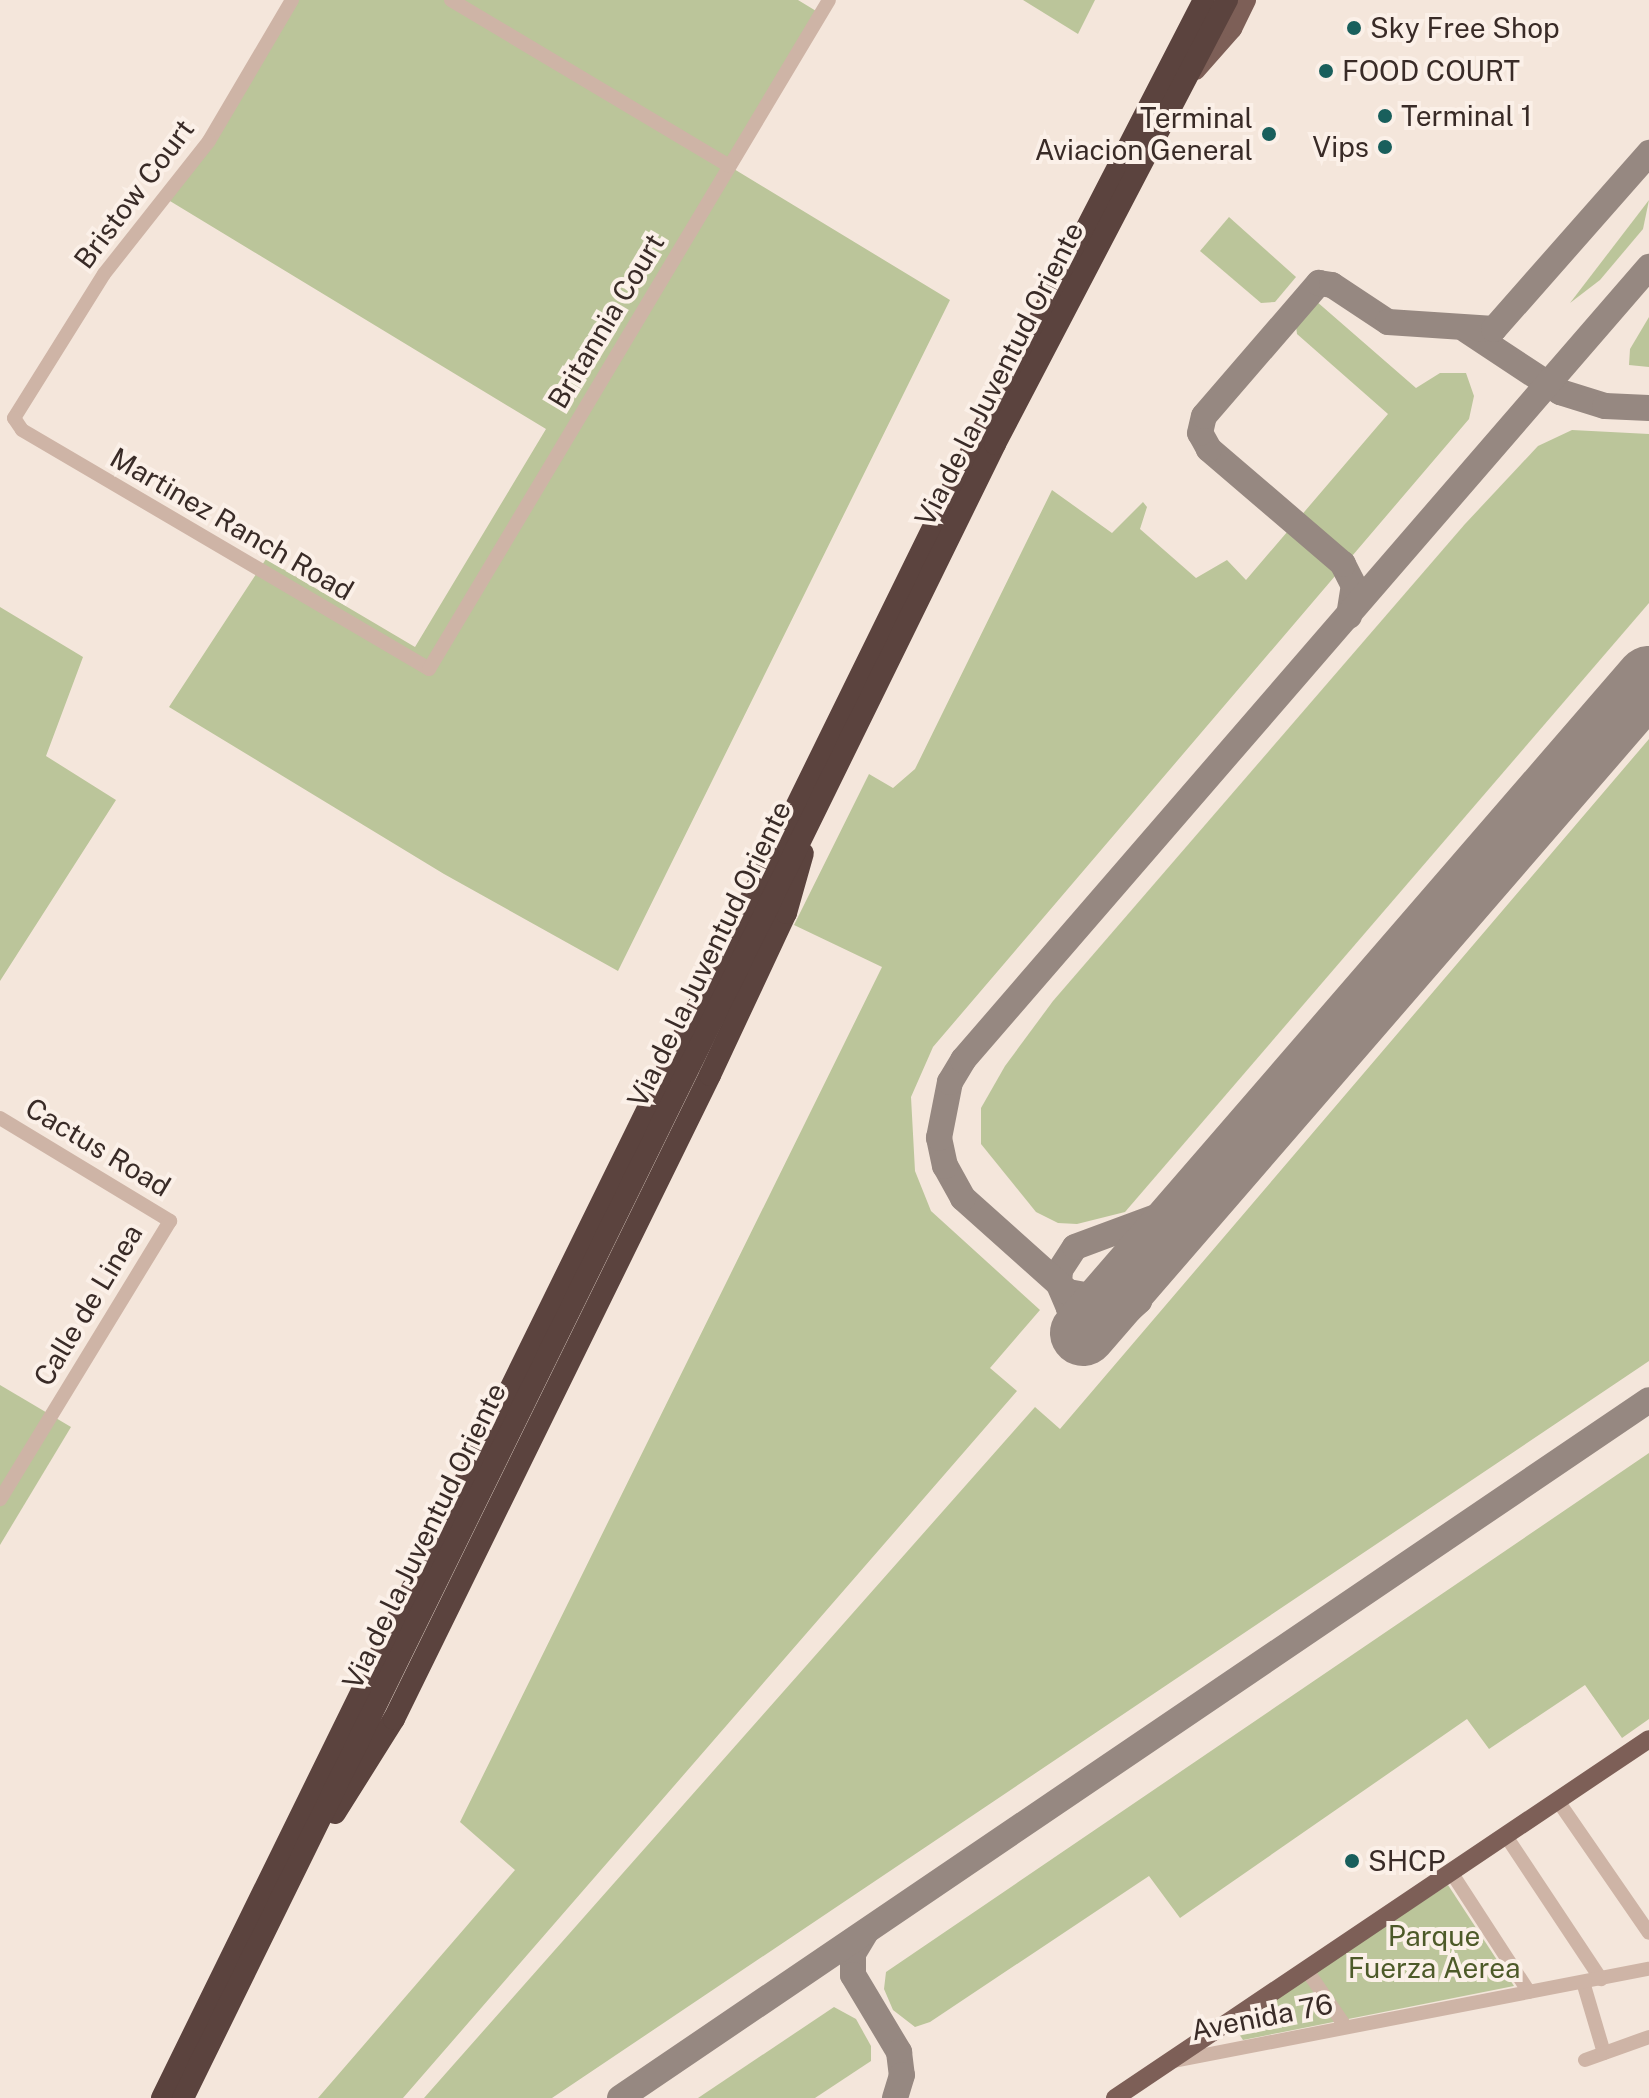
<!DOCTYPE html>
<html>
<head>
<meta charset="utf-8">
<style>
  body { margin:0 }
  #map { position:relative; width:1649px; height:2098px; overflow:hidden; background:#f4e6db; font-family:"Public Sans",sans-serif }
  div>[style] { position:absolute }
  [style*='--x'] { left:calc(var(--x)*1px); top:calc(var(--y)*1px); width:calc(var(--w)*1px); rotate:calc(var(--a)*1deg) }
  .green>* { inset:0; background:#bbc59a }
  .taxiway>* { height:26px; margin:-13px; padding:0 13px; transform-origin:13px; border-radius:13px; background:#968881 }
  .runway>* { height:66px; margin:-33px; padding:0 33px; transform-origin:33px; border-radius:33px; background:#968881 }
  .minor>* { height:14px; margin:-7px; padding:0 7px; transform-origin:7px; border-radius:7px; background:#ceb4a6 }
  .major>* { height:18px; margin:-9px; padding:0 9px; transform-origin:9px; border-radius:9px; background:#7d5f57 }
  .highway>* { height:22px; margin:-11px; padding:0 11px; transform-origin:11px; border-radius:11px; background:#5b433e }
  .dots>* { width:22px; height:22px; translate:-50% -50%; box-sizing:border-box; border:4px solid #fbf0e8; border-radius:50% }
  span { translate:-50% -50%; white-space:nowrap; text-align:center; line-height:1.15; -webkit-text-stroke:8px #fbf0e8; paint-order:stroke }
  .poi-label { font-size:28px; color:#392b27 }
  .left { translate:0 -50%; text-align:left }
  .right { translate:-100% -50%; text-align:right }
  .street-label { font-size:28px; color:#392b27 }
  .park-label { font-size:28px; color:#4d5a29 }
</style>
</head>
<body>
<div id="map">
  <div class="green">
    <i style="clip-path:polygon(293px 0,798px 0,821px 14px,729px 166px,950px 300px,618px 971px,444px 874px,169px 707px,266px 559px,415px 647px,546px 429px,165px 198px)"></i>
    <i style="clip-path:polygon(1023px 0,1095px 0,1078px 34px)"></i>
    <i style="clip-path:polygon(1649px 200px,1643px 229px,1600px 280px,1570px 303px)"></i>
    <i style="clip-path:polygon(1229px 217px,1296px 277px,1275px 302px,1261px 303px,1200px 251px)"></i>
    <i style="clip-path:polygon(1316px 301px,1416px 388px,1440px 373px,1466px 373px,1474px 396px,1469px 419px,933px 1047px,911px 1097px,915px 1171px,931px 1211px,1040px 1310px,990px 1368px,1017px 1391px,403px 2098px,318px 2098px,515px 1870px,460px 1822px,882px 967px,794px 925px,869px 774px,893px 788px,915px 769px,1052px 490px,1112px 533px,1143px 502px,1147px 507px,1140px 529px,1196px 578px,1227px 560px,1246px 580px,1388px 414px,1297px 334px,1295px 319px)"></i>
    <i style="clip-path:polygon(1649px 317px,1649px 367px,1629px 365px,1630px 349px)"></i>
    <i style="clip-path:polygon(1572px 430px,1649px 434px,1649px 603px,1125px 1212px,1077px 1224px,1058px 1223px,1036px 1212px,981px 1144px,981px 1108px,1005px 1066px,1053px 1001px,1465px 524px,1538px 446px)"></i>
    <i style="clip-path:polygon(0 607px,83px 657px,46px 756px,116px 800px,0 981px)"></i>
    <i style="clip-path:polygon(1649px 739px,1649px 1361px,552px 2098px,424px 2098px,1035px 1407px,1060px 1429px)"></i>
    <i style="clip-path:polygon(0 1385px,71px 1427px,0 1545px)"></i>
    <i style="clip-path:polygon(1649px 1453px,1649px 1719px,1622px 1738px,1585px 1685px,1489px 1749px,1467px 1719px,1180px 1918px,1149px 1876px,930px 2022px,915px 2027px,893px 2010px,884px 1989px,886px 1972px)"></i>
    <i style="clip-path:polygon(1448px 1885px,1514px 1986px,1243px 2040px,1233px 2025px)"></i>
    <i style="clip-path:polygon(834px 2007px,856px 2019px,871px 2046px,871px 2061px,815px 2098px,698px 2098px)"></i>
  </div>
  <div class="taxiway">
    <i style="--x:1466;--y:330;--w:113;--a:33.4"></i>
    <i style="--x:1560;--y:392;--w:47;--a:17.3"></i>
    <i style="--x:1605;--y:406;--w:44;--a:2.6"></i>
    <i style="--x:1349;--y:616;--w:30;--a:-81"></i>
    <i style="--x:1354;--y:586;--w:25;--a:-117"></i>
    <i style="--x:1343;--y:564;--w:177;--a:-139.4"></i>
    <i style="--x:1209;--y:449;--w:18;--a:-119"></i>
    <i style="--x:1200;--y:433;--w:17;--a:-77"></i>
    <i style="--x:1204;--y:416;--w:176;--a:-49.2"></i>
    <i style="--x:1319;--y:283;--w:13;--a:9"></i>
    <i style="--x:1332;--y:285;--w:67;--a:33.5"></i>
    <i style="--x:1388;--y:322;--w:106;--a:3.8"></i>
    <i style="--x:1494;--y:329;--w:235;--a:-48.6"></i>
    <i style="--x:1157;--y:1248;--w:21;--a:125"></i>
    <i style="--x:1145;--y:1265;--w:36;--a:99"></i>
    <i style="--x:1139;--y:1301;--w:28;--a:138"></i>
    <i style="--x:1118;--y:1320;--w:26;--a:176"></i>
    <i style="--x:1092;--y:1322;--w:27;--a:-149"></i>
    <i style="--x:1069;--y:1308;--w:26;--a:-113"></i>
    <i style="--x:1059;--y:1284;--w:14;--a:-86"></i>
    <i style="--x:1060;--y:1270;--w:27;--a:-57"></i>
    <i style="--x:1075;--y:1247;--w:121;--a:-20.4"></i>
    <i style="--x:1188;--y:1205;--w:26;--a:-39"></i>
    <i style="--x:1125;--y:1285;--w:31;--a:158"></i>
    <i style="--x:1096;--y:1297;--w:28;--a:-170"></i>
    <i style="--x:1068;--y:1292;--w:141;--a:-138.2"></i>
    <i style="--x:963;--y:1198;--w:37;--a:-119"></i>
    <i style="--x:945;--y:1166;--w:29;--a:-102"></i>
    <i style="--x:939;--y:1138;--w:57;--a:-78.9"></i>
    <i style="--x:950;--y:1082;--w:26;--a:-59"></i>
    <i style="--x:963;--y:1060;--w:1049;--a:-49.14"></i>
    <i style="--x:866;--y:1932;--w:26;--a:121"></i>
    <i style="--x:853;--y:1954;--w:21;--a:90"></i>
    <i style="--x:853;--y:1975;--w:90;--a:59.1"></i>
    <i style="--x:899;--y:2052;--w:23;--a:83"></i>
    <i style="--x:902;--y:2075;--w:24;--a:107"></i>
    <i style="--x:620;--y:2098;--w:1243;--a:-34.15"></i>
  </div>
  <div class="runway">
    <i style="--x:1083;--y:1333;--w:865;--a:-49.13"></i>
  </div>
  <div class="minor">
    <i style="--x:292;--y:0;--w:164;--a:120.5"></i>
    <i style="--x:209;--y:141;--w:169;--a:128.3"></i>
    <i style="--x:104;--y:274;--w:170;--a:122"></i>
    <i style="--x:14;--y:418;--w:14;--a:56"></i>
    <i style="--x:22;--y:430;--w:472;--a:30.4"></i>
    <i style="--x:429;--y:669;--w:779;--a:-59.12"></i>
    <i style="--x:451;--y:0;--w:324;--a:30.8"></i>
    <i style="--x:0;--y:1118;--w:199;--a:31.2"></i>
    <i style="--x:170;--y:1221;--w:326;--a:121.4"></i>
    <i style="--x:1558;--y:1801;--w:160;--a:55.4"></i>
    <i style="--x:1506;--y:1836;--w:172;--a:56.4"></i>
    <i style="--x:1451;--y:1872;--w:143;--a:57"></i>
    <i style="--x:1306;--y:1969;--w:69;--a:55.6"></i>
    <i style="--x:1583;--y:1982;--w:74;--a:73.5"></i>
    <i style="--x:1585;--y:2060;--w:68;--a:-19.8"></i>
    <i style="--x:1174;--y:2061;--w:484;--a:-11"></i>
  </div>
  <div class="major">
    <i style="--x:1196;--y:71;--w:56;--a:-48.6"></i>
    <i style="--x:1233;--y:29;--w:32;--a:-64"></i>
    <i style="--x:1115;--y:2098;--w:643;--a:-33.91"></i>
  </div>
  <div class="highway">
    <i style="--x:335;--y:1813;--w:111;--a:-57.9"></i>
    <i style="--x:394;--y:1719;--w:717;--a:-63.86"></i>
    <i style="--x:710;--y:1075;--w:179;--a:-64.9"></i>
    <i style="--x:786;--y:913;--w:62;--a:-74.2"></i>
    <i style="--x:162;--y:2098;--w:1784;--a:-63.85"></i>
    <i style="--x:948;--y:497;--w:559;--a:-62.75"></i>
    <i style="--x:183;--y:2098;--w:1843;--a:-63.85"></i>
    <i style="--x:995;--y:444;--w:501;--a:-62.41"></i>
  </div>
  <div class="dots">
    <i style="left:1354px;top:28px;background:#195f5c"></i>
    <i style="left:1326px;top:71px;background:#195f5c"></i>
    <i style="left:1385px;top:116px;background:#195f5c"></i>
    <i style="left:1269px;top:134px;background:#195f5c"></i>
    <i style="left:1385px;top:147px;background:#195f5c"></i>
    <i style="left:1352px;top:1861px;background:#195f5c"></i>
  </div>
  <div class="poi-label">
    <span class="left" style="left:1370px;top:28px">Sky Free Shop</span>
    <span class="left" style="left:1342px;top:71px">FOOD COURT</span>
    <span class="left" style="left:1401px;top:116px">Terminal 1</span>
    <span class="right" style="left:1253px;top:134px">Terminal<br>Aviacion General</span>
    <span class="right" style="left:1369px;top:147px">Vips</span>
    <span class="left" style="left:1368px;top:1861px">SHCP</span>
  </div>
  <div class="street-label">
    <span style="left:134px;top:194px;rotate:-53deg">Bristow Court</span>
    <span style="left:606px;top:321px;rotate:-59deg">Britannia Court</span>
    <span style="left:999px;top:374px;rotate:-63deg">Via de la Juventud Oriente</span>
    <span style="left:232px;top:524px;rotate:30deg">Martinez Ranch Road</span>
    <span style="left:709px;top:954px;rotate:-64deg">Via de la Juventud Oriente</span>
    <span style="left:98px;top:1147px;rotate:31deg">Cactus Road</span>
    <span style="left:88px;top:1305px;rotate:-59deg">Calle de Linea</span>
    <span style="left:424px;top:1536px;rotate:-64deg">Via de la Juventud Oriente</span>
    <span style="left:1262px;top:2017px;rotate:-11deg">Avenida 76</span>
  </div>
  <div class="park-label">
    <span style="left:1434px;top:1952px">Parque<br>Fuerza Aerea</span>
  </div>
</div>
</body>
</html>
